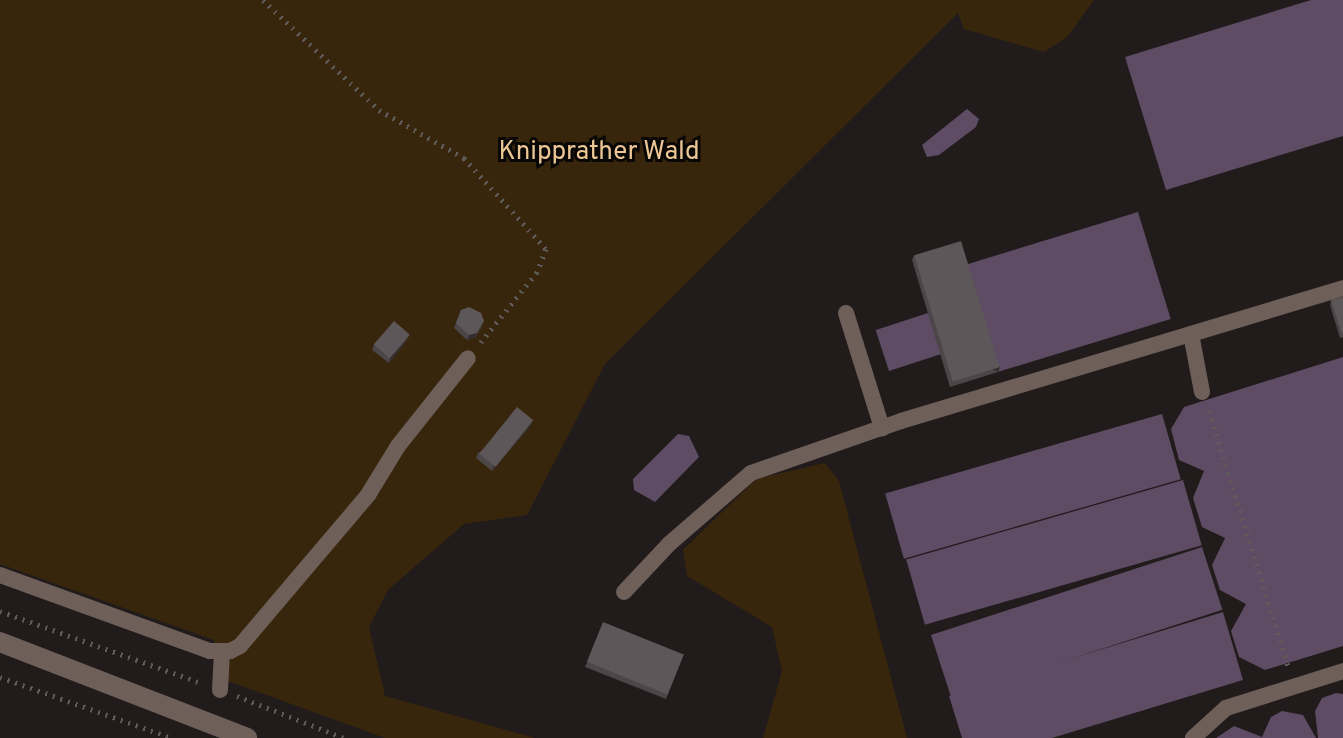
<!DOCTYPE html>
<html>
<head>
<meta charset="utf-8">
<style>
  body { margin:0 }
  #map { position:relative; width:1343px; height:738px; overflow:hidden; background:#211b1b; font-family:Overpass,sans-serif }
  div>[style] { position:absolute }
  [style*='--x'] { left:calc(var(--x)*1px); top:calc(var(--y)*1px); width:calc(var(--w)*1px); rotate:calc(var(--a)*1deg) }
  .green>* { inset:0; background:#38260c }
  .water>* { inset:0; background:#5e4b64; transform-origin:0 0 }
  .path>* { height:5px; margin-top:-2.5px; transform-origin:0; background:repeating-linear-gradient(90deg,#605b5b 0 2px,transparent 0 8px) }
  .service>* { height:16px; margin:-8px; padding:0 8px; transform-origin:8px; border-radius:8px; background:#6e5f59 }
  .tertiary>* { height:20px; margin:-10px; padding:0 10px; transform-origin:10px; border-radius:10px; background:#6e5f59 }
  .wall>* { inset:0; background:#4c4649 }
  .shaded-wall>* { inset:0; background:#342e30; transform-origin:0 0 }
  .building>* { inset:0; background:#5d5759; transform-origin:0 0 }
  span { translate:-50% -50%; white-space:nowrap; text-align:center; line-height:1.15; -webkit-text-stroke:6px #090606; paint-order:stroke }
  .park-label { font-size:26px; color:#ecc795 }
</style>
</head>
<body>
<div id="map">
  <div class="green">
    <i style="clip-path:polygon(0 0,1094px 0,1067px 37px,1044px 52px,964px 29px,958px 13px,605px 364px,527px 515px,464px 524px,388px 590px,369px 627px,385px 696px,535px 738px,385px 738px,222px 679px,214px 640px,0 564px)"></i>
    <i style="clip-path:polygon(825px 463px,839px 481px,907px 738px,763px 738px,782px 671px,772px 627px,687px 576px,683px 550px,756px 479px)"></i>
  </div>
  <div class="water">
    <i style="clip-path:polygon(1311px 0,1343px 0,1343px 136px,1166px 190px,1125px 57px)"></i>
    <i style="clip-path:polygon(967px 109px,979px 119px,976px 127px,939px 155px,927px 157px,922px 145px)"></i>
    <i style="left:1138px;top:212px;width:112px;height:180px;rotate:73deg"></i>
    <i style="left:928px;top:313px;width:43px;height:55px;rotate:72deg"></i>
    <i style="clip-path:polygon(1343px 357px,1343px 646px,1265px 670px,1239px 657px,1231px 631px,1246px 604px,1220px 590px,1212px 565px,1225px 538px,1202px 527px,1193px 498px,1204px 471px,1179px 460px,1171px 429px,1184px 407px)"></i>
    <i style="left:1162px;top:414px;width:68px;height:288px;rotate:74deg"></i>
    <i style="clip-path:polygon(678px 434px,689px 436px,699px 457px,655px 502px,634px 490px,633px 479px)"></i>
    <i style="left:1183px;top:480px;width:68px;height:288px;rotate:74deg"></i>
    <i style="left:1202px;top:547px;width:66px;height:285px;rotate:72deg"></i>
    <i style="clip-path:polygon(1223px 612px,1243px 680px,1052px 738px,962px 738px,949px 696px)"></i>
    <i style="clip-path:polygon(1336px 693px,1343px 694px,1343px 738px,1318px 738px,1315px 711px,1322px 698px)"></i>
    <i style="clip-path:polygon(1282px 711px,1303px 715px,1316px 738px,1216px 738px,1234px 726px,1262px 737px,1271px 717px)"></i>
  </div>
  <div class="path">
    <i style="--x:263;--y:0;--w:160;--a:43.5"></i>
    <i style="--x:379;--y:110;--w:98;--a:29.5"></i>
    <i style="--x:464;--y:158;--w:122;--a:48"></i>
    <i style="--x:546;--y:249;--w:25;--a:111"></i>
    <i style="--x:537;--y:272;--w:90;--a:128.7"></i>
    <i style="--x:1209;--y:411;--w:270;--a:72.8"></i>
    <i style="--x:0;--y:611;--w:214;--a:19.7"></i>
    <i style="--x:0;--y:677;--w:182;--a:19.5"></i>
    <i style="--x:237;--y:696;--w:115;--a:21.4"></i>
  </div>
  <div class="service">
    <i style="--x:846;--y:313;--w:121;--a:72.6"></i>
    <i style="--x:1202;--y:392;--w:59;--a:-100.7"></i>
    <i style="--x:1191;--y:334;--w:159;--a:-16.8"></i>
    <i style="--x:0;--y:575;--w:223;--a:19.9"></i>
    <i style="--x:210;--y:651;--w:20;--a:0"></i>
    <i style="--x:230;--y:651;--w:11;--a:-27"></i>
    <i style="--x:240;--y:646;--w:198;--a:-49.7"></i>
    <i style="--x:368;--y:495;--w:57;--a:-58.5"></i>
    <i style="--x:398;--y:446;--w:112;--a:-51.5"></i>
    <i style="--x:624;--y:592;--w:66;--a:-46.8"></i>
    <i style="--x:669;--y:544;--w:108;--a:-40.9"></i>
    <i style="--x:751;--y:473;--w:159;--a:-19.1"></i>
    <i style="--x:901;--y:421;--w:303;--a:-16.7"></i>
    <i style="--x:220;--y:690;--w:38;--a:-87"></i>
    <i style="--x:1193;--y:738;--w:45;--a:-42.3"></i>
    <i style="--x:1226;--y:708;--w:123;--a:-17.5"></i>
  </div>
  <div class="tertiary">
    <i style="--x:0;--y:642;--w:265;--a:21.2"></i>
  </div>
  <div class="wall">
    <i style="clip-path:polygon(914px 255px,1000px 367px,998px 372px,950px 387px,912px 260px)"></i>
    <i style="clip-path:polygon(1343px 297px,1343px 337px,1340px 338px,1330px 305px,1331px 300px)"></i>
    <i style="clip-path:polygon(461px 310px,482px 326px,476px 337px,467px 340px,454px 328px)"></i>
    <i style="clip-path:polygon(408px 339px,389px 363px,372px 350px,374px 345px)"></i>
    <i style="clip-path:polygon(531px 425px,492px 471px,476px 458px,478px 453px)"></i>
    <i style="clip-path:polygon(684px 654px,666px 699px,585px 667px,587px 662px)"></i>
  </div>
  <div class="shaded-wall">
    <i style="clip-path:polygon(484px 321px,476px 337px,467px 340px,469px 335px)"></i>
    <i style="clip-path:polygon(410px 335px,408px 339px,389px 363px,390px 358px)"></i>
    <i style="left:1000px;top:367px;width:5px;height:50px;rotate:112deg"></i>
    <i style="clip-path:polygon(533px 420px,531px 425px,492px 471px,494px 466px)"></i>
  </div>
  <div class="building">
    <i style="left:961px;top:241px;width:132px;height:49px;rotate:73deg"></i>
    <i style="clip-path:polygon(1343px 297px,1343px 333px,1342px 334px,1331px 300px)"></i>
    <i style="clip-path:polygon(469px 307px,481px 313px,484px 321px,477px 333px,469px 335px,456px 323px,461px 310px)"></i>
    <i style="left:394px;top:321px;width:21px;height:31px;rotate:41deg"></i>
    <i style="left:517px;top:407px;width:21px;height:60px;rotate:39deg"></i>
    <i style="left:603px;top:622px;width:87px;height:43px;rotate:22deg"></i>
  </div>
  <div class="park-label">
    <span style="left:599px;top:153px">Knipprather Wald</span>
  </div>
</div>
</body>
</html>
